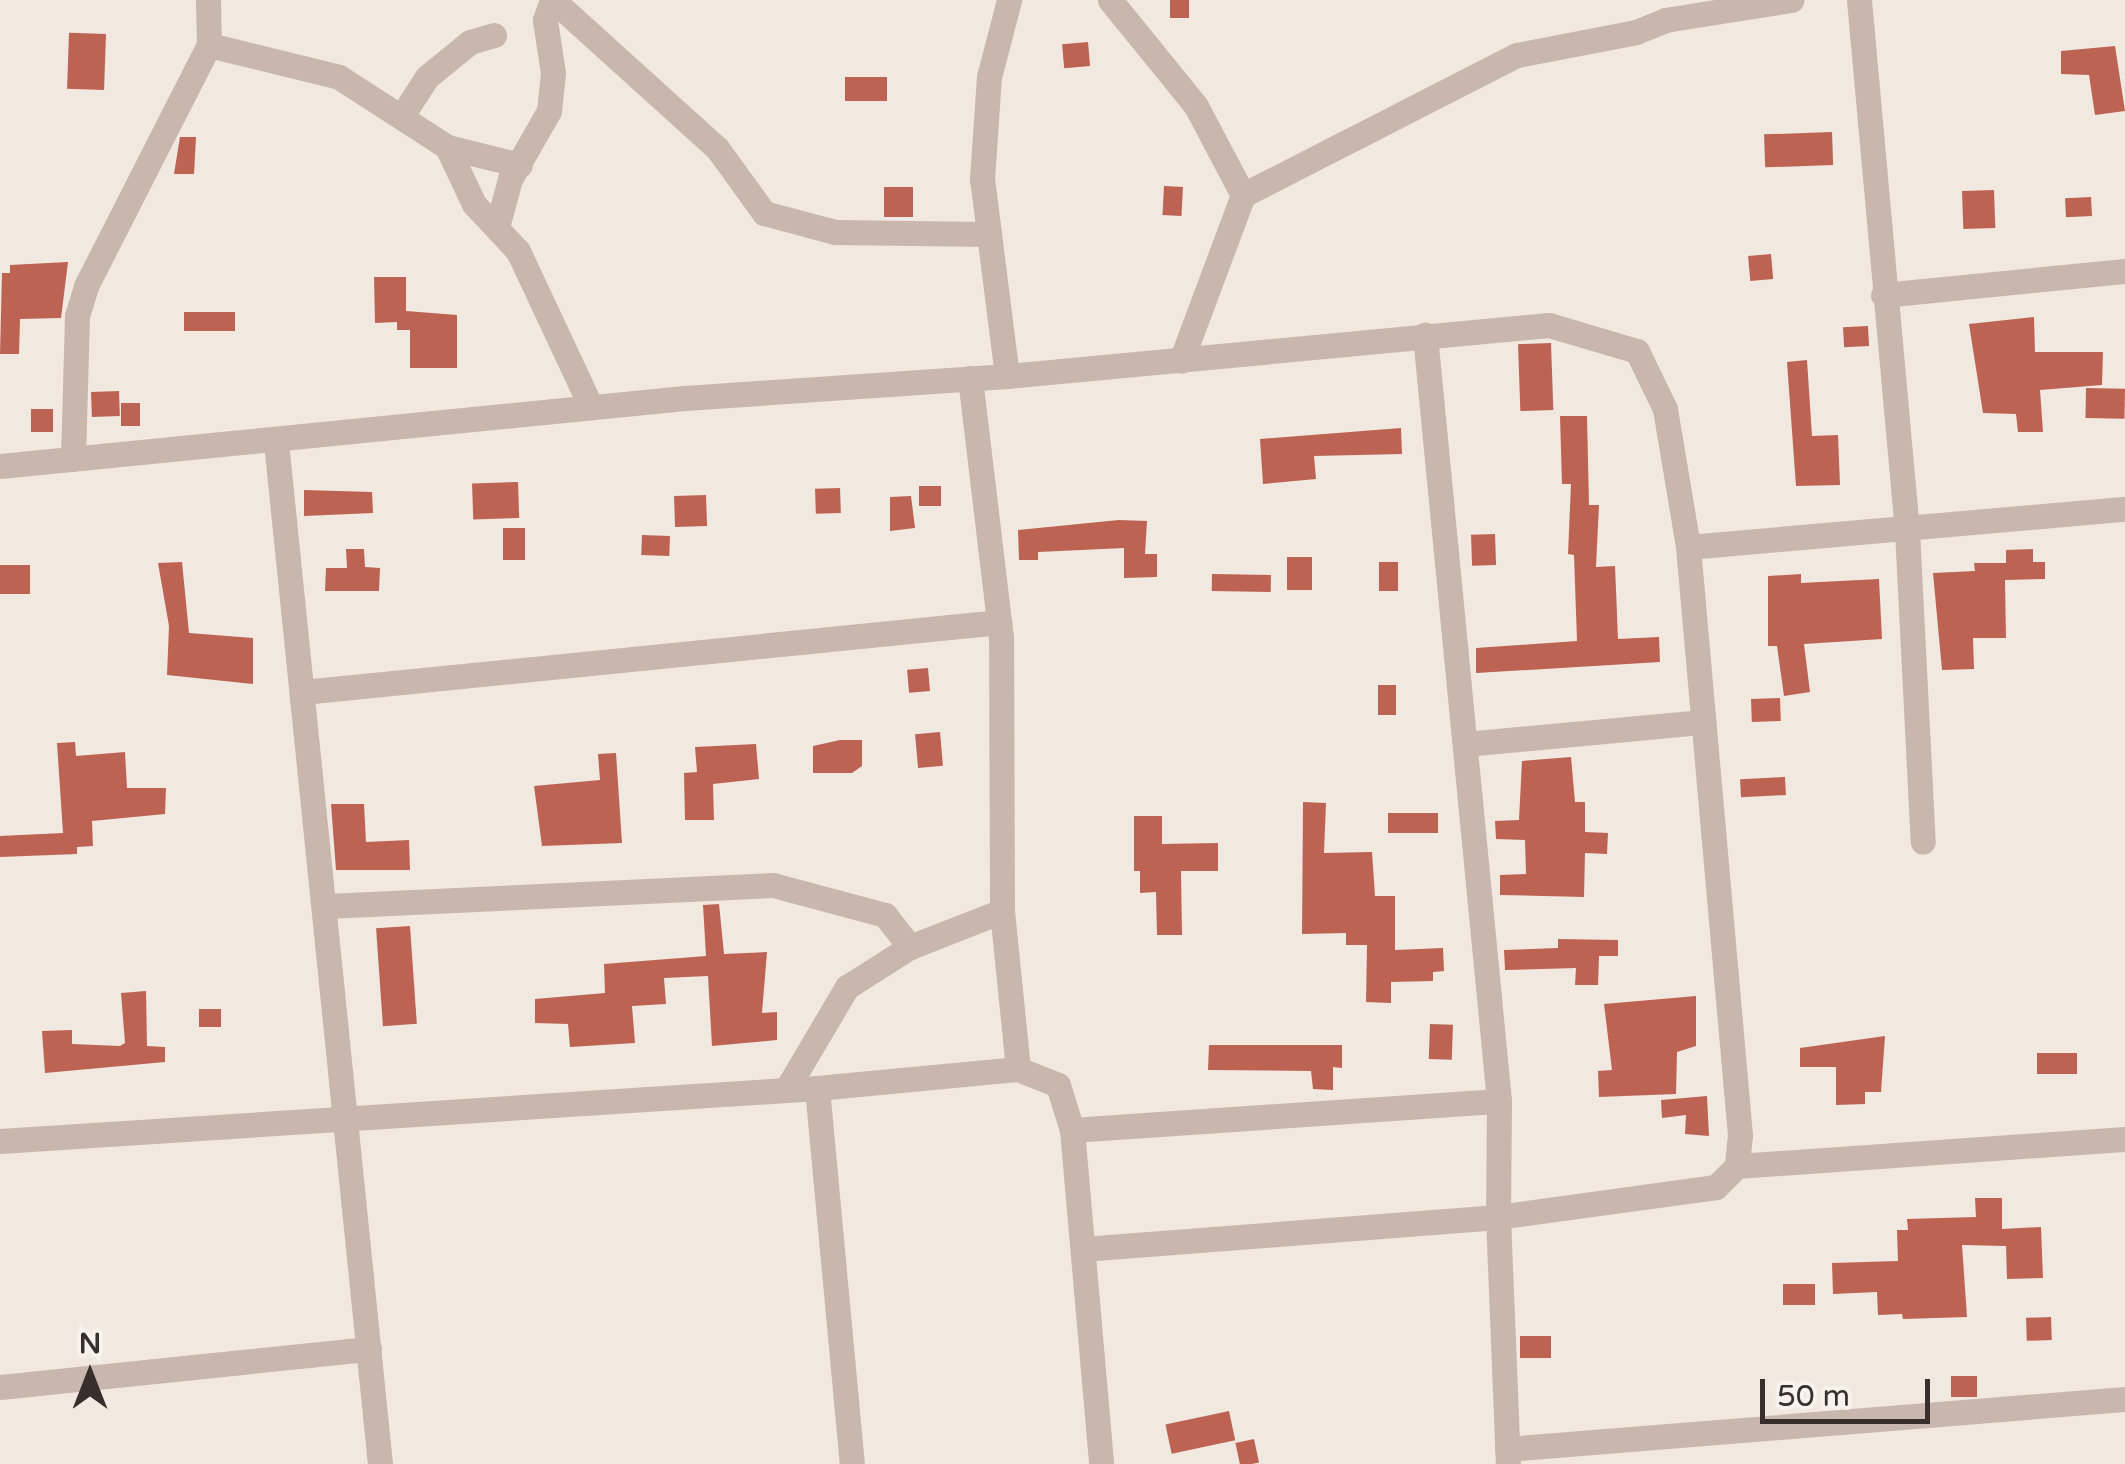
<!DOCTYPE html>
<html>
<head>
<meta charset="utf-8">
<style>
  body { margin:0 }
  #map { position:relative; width:2125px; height:1464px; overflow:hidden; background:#f1e8e0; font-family:"Varela Round",sans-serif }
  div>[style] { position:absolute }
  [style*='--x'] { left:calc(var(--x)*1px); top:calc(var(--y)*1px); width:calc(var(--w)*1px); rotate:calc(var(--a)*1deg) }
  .building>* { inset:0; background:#bc6353; transform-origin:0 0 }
  .minor>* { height:25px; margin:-12.5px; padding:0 12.5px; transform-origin:12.5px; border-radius:12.5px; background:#c9b7ad }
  span { translate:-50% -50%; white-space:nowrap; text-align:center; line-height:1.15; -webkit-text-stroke:9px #f9f2ec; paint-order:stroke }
  .north { position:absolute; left:40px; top:1324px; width:100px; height:100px; -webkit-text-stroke:8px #f9f2ec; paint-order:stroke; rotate:0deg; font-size:28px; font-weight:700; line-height:40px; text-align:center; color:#382e2b }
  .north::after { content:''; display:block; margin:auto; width:35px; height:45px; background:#382e2b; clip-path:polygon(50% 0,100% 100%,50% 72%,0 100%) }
  .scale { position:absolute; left:1760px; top:1379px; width:170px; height:45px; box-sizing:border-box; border:5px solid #382e2b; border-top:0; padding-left:12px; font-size:30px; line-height:35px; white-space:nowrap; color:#382e2b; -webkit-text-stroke:8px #f9f2ec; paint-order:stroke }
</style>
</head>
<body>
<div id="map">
  <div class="building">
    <i style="left:1170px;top:0;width:19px;height:18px"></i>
    <i style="left:106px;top:34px;width:56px;height:37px;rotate:92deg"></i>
    <i style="left:1088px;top:42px;width:24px;height:26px;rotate:85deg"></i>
    <i style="clip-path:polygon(2115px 46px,2125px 111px,2095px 115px,2089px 75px,2061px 74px,2061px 51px)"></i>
    <i style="left:845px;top:77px;width:42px;height:24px"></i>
    <i style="left:1832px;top:132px;width:33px;height:68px;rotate:88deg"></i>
    <i style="clip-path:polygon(180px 137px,196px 137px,194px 174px,174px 174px)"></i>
    <i style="left:1164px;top:186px;width:19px;height:29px;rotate:3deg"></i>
    <i style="left:913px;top:187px;width:30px;height:29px;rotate:90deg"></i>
    <i style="left:1994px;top:190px;width:38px;height:32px;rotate:88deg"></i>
    <i style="left:2091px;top:197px;width:19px;height:26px;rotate:87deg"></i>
    <i style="left:1771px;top:254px;width:25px;height:23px;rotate:85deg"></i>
    <i style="clip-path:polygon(68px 262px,61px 318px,20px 319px,19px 354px,0 354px,2px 273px,10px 273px,10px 265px)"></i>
    <i style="clip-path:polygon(374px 277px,406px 277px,406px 311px,457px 315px,457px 368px,410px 368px,410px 330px,397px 330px,397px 322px,375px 323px)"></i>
    <i style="left:184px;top:312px;width:51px;height:19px"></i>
    <i style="clip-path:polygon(2034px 317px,2035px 352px,2103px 352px,2102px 385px,2040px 390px,2043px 432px,2018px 432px,2016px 414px,1983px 413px,1969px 324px)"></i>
    <i style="left:1868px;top:326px;width:20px;height:25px;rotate:87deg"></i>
    <i style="left:1551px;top:343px;width:67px;height:33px;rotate:88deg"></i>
    <i style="clip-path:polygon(1807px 360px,1812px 436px,1838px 435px,1840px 485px,1796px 486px,1787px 362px)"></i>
    <i style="left:2086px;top:388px;width:39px;height:30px;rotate:1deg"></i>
    <i style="left:119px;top:391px;width:25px;height:28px;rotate:88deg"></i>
    <i style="left:121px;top:403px;width:19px;height:23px"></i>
    <i style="left:31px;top:409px;width:22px;height:23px"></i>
    <i style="clip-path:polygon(1560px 416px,1587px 416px,1589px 505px,1599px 505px,1596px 567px,1615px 566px,1618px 639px,1659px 637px,1660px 662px,1476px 673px,1476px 648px,1577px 641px,1574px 555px,1568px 554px,1571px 484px,1562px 484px)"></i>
    <i style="clip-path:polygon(1401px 428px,1402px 454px,1314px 456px,1316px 479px,1263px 484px,1260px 439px)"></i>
    <i style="left:518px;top:482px;width:36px;height:46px;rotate:88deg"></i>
    <i style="left:919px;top:486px;width:22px;height:20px"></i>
    <i style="left:840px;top:488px;width:25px;height:25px;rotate:88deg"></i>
    <i style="clip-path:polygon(304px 490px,372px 492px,373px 513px,304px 516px)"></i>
    <i style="left:706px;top:495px;width:31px;height:32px;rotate:88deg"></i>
    <i style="clip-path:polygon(911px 496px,915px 528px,890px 531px,890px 497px)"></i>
    <i style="clip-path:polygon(1119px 520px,1147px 521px,1145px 554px,1157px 554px,1157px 577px,1124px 578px,1124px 548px,1038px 552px,1038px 560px,1019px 560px,1018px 530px)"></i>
    <i style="left:503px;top:528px;width:22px;height:32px"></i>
    <i style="left:1495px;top:534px;width:31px;height:24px;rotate:88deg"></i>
    <i style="left:642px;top:535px;width:28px;height:20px;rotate:2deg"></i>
    <i style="clip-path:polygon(346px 549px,364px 549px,365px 567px,380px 568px,379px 591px,325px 591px,326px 568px,347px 568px)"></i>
    <i style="clip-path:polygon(2033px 549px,2033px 562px,2045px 562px,2045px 579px,2005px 580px,2006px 638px,1973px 638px,1974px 669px,1942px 670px,1933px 573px,1975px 571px,1974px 563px,2006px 563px,2006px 550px)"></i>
    <i style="left:1287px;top:557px;width:25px;height:33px"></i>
    <i style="clip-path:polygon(182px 562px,189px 633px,253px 638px,253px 684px,167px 675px,169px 626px,158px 563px)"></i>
    <i style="left:1379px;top:562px;width:19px;height:29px"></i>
    <i style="left:0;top:565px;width:30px;height:29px"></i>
    <i style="left:1212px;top:574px;width:59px;height:17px;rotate:1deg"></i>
    <i style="clip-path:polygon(1801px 574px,1801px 583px,1879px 579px,1882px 639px,1804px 644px,1810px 692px,1784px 696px,1777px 646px,1768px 646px,1768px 576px)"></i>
    <i style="left:928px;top:668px;width:23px;height:21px;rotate:85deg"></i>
    <i style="left:1378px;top:685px;width:18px;height:30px"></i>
    <i style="left:1780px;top:698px;width:23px;height:29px;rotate:88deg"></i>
    <i style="left:940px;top:732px;width:34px;height:25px;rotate:85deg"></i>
    <i style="clip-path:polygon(840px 740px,862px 740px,862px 766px,852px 773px,813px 773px,813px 746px)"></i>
    <i style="clip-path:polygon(75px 742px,76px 756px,125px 752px,127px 788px,166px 788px,165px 814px,92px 821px,93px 846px,77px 847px,77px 854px,0 857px,0 836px,63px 833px,57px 743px)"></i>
    <i style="clip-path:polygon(756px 744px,759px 779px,713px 784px,714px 820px,685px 820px,684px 773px,697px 772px,695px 747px)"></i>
    <i style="clip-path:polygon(616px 753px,622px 843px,542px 846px,534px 786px,600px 780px,598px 754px)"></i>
    <i style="clip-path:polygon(1571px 757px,1575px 802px,1585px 802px,1585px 832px,1608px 833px,1607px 854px,1585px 853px,1584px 897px,1500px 895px,1500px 875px,1526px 874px,1525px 840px,1496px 839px,1495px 821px,1519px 820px,1522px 761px)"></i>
    <i style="left:1785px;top:777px;width:18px;height:45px;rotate:87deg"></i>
    <i style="clip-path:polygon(1303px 802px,1326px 803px,1324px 853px,1372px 852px,1375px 896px,1395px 896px,1395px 950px,1443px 948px,1444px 971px,1433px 972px,1433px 981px,1391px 982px,1391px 1003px,1366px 1002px,1367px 945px,1346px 945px,1346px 933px,1302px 934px)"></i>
    <i style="clip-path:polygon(331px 804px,364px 804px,366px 842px,409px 840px,410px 870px,336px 870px)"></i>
    <i style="left:1438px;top:813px;width:20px;height:50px;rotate:90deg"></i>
    <i style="clip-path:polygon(1134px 816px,1162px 816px,1162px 844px,1218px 843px,1218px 871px,1181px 871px,1182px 935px,1157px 935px,1156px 892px,1140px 893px,1140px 871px,1134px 871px)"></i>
    <i style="clip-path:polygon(719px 904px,724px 954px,767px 952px,762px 1013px,777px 1012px,777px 1040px,712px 1046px,708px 976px,664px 978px,666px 1004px,632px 1006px,635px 1043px,570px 1047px,568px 1024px,535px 1023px,535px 999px,605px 993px,604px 964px,706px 956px,703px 905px)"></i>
    <i style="left:410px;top:926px;width:98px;height:34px;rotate:86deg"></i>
    <i style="clip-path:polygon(1558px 939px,1618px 940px,1618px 956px,1599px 956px,1598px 985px,1575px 985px,1576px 968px,1505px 970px,1504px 950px,1558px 948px)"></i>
    <i style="clip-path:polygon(146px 991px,147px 1046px,165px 1047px,165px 1062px,45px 1073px,42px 1031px,72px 1030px,72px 1044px,120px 1046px,125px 1043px,121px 993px)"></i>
    <i style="clip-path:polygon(1696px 996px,1696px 1046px,1677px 1052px,1676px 1094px,1599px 1097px,1598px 1071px,1612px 1070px,1604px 1004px)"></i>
    <i style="left:199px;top:1009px;width:22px;height:18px"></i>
    <i style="left:1430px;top:1024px;width:23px;height:35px;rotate:2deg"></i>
    <i style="clip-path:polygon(1885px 1036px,1881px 1092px,1865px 1092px,1865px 1104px,1836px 1105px,1836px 1067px,1800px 1067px,1800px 1048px)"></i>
    <i style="clip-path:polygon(1209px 1045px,1342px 1045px,1342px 1068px,1333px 1067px,1333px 1090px,1313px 1089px,1311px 1071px,1208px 1070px)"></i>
    <i style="left:2037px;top:1053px;width:40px;height:21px"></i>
    <i style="clip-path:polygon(1707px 1096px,1709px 1136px,1685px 1134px,1686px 1115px,1662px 1118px,1661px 1100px)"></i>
    <i style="clip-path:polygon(1975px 1198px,2002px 1198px,2002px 1229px,2041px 1227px,2043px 1278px,2007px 1279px,2006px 1246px,1962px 1245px,1967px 1317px,1903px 1319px,1902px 1314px,1878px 1315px,1877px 1292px,1833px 1294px,1832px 1263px,1898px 1261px,1897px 1230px,1908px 1230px,1907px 1219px,1976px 1217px)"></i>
    <i style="left:1783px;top:1284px;width:32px;height:21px"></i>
    <i style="left:2051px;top:1317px;width:23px;height:25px;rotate:88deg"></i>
    <i style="left:1520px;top:1336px;width:31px;height:22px"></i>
    <i style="left:1951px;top:1376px;width:26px;height:21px"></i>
    <i style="left:1229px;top:1411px;width:30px;height:65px;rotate:78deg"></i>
    <i style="left:1254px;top:1439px;width:24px;height:19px;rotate:78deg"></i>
  </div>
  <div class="minor">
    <i style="--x:553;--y:0;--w:221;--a:42.1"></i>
    <i style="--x:717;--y:148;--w:80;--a:54.1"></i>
    <i style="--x:764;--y:213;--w:73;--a:15"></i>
    <i style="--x:835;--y:232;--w:154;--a:0.7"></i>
    <i style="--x:1110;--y:0;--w:136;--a:50.9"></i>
    <i style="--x:1196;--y:106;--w:101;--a:62.2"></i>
    <i style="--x:1243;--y:195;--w:177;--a:110.5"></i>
    <i style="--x:1859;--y:0;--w:533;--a:84.83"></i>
    <i style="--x:1907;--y:531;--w:311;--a:87.1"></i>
    <i style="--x:209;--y:45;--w:134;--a:13.8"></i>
    <i style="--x:339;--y:77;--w:129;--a:32.9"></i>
    <i style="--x:447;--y:147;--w:75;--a:13.9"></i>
    <i style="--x:403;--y:114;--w:44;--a:-57"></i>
    <i style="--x:427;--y:77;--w:55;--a:-39.1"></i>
    <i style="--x:470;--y:42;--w:25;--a:-16"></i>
    <i style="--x:447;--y:147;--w:63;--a:64.7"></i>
    <i style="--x:474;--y:204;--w:64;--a:46.9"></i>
    <i style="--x:518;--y:251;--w:172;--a:64.9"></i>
    <i style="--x:1243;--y:195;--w:308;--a:-27.1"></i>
    <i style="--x:1517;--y:55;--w:121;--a:-10.9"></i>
    <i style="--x:1636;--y:32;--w:31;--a:-22"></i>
    <i style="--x:1665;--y:20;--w:128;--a:-9"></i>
    <i style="--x:497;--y:227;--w:50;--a:-74.8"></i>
    <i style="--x:510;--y:179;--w:78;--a:-60.2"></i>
    <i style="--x:549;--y:111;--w:38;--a:-84"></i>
    <i style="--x:553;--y:73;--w:54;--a:-98.6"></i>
    <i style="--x:545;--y:20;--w:21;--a:-71"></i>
    <i style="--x:1883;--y:295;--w:243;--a:-5.7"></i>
    <i style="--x:1007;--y:376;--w:199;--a:-97.2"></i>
    <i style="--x:982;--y:179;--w:102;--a:-86.1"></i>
    <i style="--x:989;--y:77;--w:80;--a:-75.4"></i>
    <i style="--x:276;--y:442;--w:1027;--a:84.19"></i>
    <i style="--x:73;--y:459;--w:143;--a:-88.4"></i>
    <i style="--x:77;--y:316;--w:31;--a:-73"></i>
    <i style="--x:86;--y:286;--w:271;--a:-63"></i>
    <i style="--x:209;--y:45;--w:45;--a:-91.3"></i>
    <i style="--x:0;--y:466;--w:688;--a:-5.67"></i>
    <i style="--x:685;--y:398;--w:323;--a:-3.9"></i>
    <i style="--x:1007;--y:376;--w:544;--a:-5.38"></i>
    <i style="--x:1549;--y:325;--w:92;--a:16.5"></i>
    <i style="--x:1637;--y:351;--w:64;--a:64.2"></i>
    <i style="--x:1665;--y:409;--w:140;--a:80.5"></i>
    <i style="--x:1688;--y:547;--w:590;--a:84.95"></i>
    <i style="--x:1740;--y:1135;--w:31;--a:96"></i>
    <i style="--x:1737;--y:1166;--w:30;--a:135"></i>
    <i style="--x:1716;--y:1187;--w:220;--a:172.2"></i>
    <i style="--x:1498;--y:1217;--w:247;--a:87.7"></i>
    <i style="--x:1688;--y:547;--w:439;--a:-5"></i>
    <i style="--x:303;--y:692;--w:700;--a:-5.74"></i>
    <i style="--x:1465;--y:744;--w:239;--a:-5.3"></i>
    <i style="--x:327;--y:906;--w:446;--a:-2.7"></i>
    <i style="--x:773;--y:885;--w:116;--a:15"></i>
    <i style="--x:885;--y:915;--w:41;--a:52"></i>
    <i style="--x:1002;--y:911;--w:159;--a:84.2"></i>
    <i style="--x:817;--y:1088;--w:378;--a:84.7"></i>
    <i style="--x:786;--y:1090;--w:120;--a:-59.4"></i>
    <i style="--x:847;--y:987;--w:75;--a:-32.4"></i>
    <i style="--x:910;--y:947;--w:99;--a:-21.4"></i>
    <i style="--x:1002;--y:911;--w:273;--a:-90.2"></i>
    <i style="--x:1001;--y:638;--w:262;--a:-96.8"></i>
    <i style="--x:1072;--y:1130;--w:428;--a:-3.9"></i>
    <i style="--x:0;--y:1141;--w:819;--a:-3.71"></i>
    <i style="--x:817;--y:1088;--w:202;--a:-5.4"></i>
    <i style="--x:1018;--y:1069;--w:43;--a:21.8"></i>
    <i style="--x:1058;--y:1085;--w:47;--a:72.7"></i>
    <i style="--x:1072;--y:1130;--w:335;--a:85"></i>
    <i style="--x:1737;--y:1166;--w:389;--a:-4"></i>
    <i style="--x:1083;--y:1249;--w:416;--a:-4.4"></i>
    <i style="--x:1498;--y:1217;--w:116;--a:-89.5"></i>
    <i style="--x:1499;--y:1101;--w:770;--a:-95.52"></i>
    <i style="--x:0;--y:1387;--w:371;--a:-5.9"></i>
    <i style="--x:1507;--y:1449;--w:620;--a:-4.63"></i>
  </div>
  <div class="north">N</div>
  <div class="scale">50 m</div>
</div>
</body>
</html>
